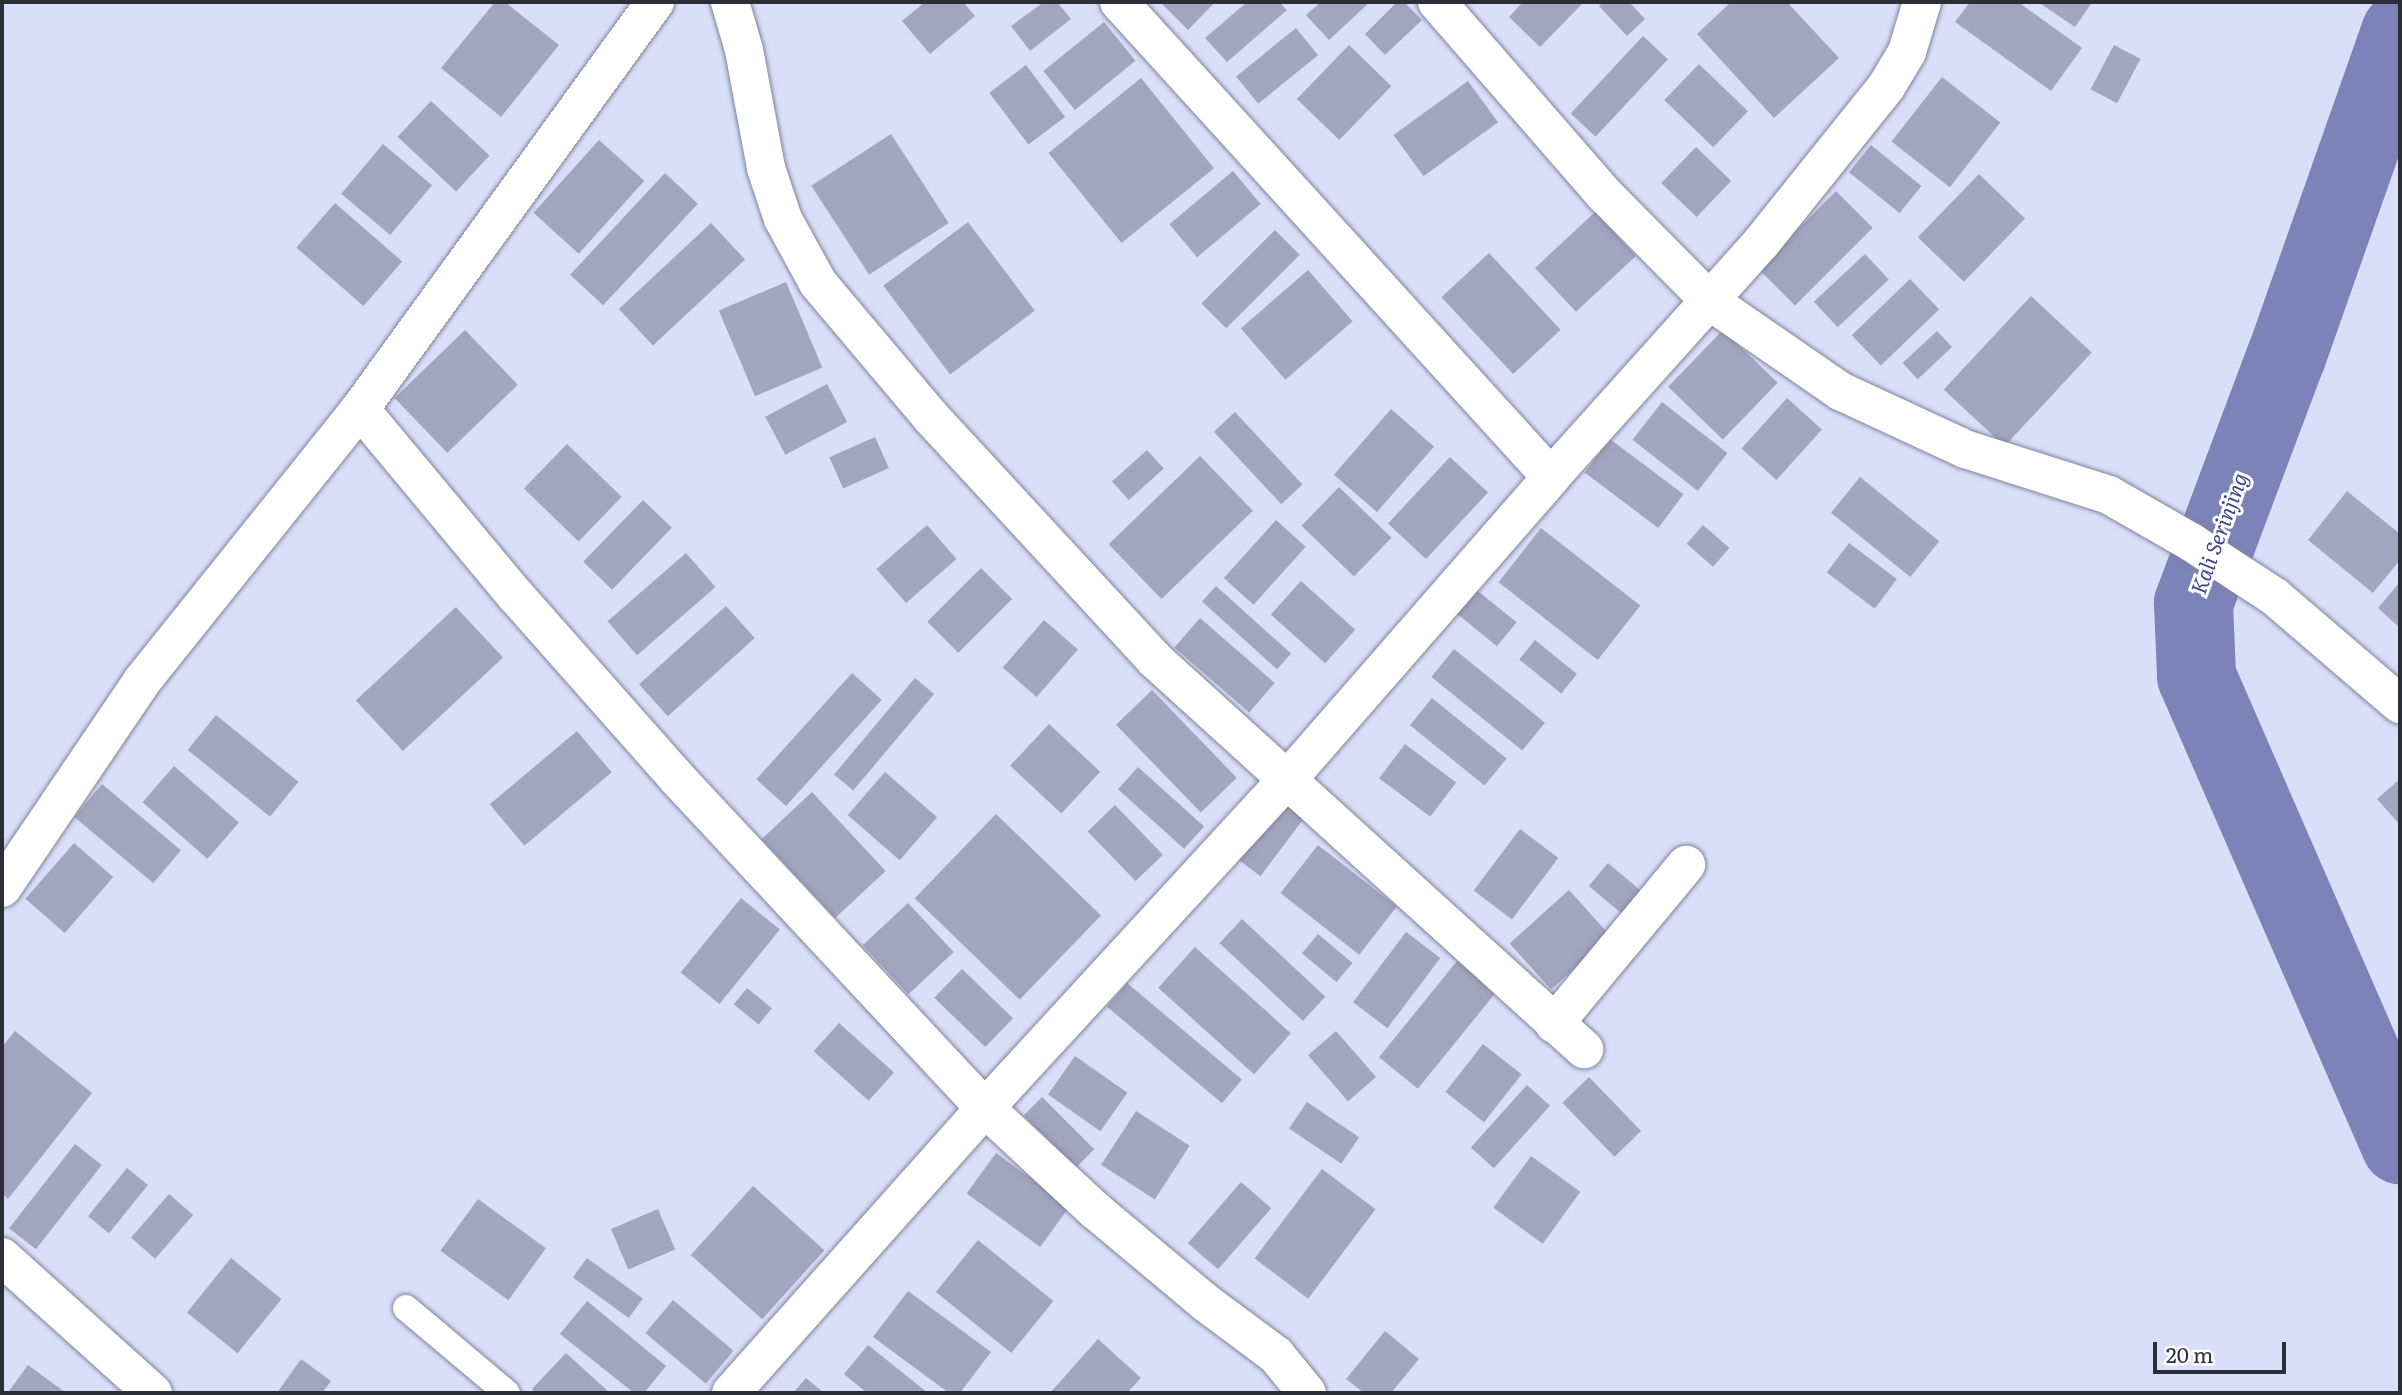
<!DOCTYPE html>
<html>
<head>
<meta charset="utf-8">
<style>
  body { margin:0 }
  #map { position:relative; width:2402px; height:1395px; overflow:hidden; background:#dadff9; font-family:Literata,serif }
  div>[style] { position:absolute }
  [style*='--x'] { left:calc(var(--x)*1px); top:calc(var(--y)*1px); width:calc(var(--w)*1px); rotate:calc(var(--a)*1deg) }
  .river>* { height:79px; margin:-39.5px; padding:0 39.5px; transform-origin:39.5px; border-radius:39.5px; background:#7c83b9 }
  .building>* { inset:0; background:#a1a5be; transform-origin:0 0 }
  .roads { filter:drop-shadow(0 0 2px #7f839b) drop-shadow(0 0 2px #7f839b) }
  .lane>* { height:26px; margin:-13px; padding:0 13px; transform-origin:13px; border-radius:13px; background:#fff }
  .street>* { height:38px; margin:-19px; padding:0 19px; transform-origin:19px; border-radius:19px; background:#fff }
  span { translate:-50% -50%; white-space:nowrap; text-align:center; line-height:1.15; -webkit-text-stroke:6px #fff; paint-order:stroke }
  .water-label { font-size:21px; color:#3f4387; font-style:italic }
  .frame { position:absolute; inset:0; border:4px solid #2b2d37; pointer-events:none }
  .scale { position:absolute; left:2153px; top:1342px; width:133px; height:32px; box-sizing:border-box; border:4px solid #2b2d37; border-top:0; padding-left:9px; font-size:21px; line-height:24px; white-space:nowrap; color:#2b2d37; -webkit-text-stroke:5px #fff; paint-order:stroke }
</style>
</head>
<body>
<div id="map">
  <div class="river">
    <i style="--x:2400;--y:32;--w:343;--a:109.4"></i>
    <i style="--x:2286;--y:355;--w:265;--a:110.6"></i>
    <i style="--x:2193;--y:603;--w:73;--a:87.6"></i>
    <i style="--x:2196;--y:676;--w:511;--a:66.45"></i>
  </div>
  <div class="building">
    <i style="clip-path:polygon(495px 2px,505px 2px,559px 45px,501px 117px,441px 68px)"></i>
    <i style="clip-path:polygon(925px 2px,963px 2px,975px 16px,930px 54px,902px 21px)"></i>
    <i style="clip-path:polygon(1044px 2px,1057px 2px,1071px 19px,1030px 51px,1011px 26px)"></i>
    <i style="clip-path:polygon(1164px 2px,1215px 2px,1188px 30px,1162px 4px)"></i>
    <i style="clip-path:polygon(1247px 2px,1279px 2px,1287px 10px,1227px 62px,1205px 38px)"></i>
    <i style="clip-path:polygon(1321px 2px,1370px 2px,1329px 40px,1306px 15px)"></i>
    <i style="clip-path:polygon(1397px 2px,1404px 2px,1422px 20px,1385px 55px,1365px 34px)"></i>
    <i style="clip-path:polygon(1523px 2px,1584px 2px,1540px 47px,1509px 17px)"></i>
    <i style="clip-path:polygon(1603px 2px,1629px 2px,1645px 19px,1627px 36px,1599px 6px)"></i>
    <i style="clip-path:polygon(1731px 2px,1787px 2px,1839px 58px,1774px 118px,1697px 34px)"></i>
    <i style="clip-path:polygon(1970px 2px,2018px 2px,2082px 48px,2051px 91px,1955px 22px)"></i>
    <i style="clip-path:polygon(2038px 2px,2088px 2px,2091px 4px,2075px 27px)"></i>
    <i style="left:1104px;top:22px;width:50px;height:78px;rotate:51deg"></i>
    <i style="left:1296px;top:28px;width:35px;height:77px;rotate:51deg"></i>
    <i style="left:1643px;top:36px;width:34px;height:106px;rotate:43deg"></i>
    <i style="left:1349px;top:45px;width:59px;height:75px;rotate:44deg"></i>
    <i style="left:2114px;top:45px;width:30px;height:50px;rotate:28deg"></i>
    <i style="left:1699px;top:64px;width:68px;height:50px;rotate:44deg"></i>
    <i style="left:1026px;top:65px;width:65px;height:46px;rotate:53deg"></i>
    <i style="left:1942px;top:77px;width:74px;height:82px;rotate:38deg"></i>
    <i style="left:1141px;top:78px;width:116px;height:119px;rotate:51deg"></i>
    <i style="left:1468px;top:81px;width:51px;height:92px;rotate:54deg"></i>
    <i style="left:431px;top:101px;width:80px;height:49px;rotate:43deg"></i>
    <i style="left:891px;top:134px;width:106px;height:95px;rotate:57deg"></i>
    <i style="left:599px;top:140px;width:61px;height:98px;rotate:42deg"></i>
    <i style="left:383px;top:144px;width:64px;height:65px;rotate:40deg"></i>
    <i style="left:1871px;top:145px;width:65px;height:35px;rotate:39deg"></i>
    <i style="left:1696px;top:147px;width:49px;height:50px;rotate:44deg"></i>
    <i style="left:1233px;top:171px;width:43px;height:83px;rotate:50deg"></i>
    <i style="left:665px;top:173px;width:45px;height:139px;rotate:43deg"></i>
    <i style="left:1979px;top:174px;width:64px;height:88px;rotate:44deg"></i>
    <i style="left:1836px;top:191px;width:52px;height:110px;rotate:45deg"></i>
    <i style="left:335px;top:203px;width:89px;height:59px;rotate:41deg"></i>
    <i style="left:1595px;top:212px;width:60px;height:82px;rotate:47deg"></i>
    <i style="left:968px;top:222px;width:111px;height:106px;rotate:53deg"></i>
    <i style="left:711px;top:223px;width:50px;height:126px;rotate:47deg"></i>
    <i style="left:1275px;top:230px;width:35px;height:104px;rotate:45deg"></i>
    <i style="left:1489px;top:253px;width:105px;height:65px;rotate:47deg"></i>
    <i style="left:1865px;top:254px;width:35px;height:70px;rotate:47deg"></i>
    <i style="left:1308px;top:270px;width:68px;height:89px;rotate:49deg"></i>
    <i style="left:1910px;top:279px;width:42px;height:81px;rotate:46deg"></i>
    <i style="left:786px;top:282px;width:93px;height:73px;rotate:67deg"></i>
    <i style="left:2031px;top:296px;width:83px;height:128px;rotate:43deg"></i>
    <i style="left:465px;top:330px;width:76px;height:98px;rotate:46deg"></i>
    <i style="left:1723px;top:330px;width:76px;height:79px;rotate:44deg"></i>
    <i style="left:1937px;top:331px;width:22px;height:47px;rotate:47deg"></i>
    <i style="left:827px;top:384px;width:43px;height:70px;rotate:62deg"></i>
    <i style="left:1787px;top:398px;width:47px;height:68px;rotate:42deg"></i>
    <i style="left:1662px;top:402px;width:83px;height:48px;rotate:38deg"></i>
    <i style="left:1391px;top:409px;width:57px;height:87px;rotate:41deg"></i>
    <i style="left:1235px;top:412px;width:99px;height:29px;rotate:47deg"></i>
    <i style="left:875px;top:437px;width:34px;height:50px;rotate:66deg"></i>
    <i style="left:1610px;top:439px;width:92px;height:42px;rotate:37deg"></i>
    <i style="left:567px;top:444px;width:76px;height:62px;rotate:44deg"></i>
    <i style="left:1147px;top:450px;width:25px;height:47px;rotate:48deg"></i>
    <i style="left:1200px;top:456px;width:76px;height:127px;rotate:46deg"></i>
    <i style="left:1450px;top:457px;width:52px;height:91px;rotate:43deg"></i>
    <i style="left:1860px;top:477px;width:102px;height:46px;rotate:39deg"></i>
    <i style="left:1339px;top:487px;width:73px;height:54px;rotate:44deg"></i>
    <i style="clip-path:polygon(2347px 491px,2400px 534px,2400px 560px,2373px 593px,2308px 540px)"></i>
    <i style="left:643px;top:500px;width:40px;height:86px;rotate:44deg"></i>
    <i style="left:1276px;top:520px;width:40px;height:78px;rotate:42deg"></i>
    <i style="left:927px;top:525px;width:45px;height:67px;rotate:49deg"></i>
    <i style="left:1703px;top:525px;width:35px;height:25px;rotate:41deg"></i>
    <i style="left:1541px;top:528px;width:126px;height:69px;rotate:38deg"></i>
    <i style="left:1849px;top:543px;width:60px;height:37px;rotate:37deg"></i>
    <i style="left:686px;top:553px;width:45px;height:104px;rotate:49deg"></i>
    <i style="left:981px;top:568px;width:44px;height:76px;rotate:45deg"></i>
    <i style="left:1301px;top:581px;width:73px;height:45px;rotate:42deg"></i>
    <i style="clip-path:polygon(2400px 582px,2400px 628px,2378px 608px)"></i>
    <i style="left:1216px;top:586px;width:101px;height:21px;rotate:42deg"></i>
    <i style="left:1473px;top:587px;width:56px;height:31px;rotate:39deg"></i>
    <i style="left:726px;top:606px;width:43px;height:117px;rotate:48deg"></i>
    <i style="left:456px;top:607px;width:69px;height:137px;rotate:47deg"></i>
    <i style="left:1200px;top:618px;width:99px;height:39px;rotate:41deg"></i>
    <i style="left:1044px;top:620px;width:45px;height:63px;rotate:41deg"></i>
    <i style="left:1535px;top:640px;width:54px;height:25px;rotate:39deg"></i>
    <i style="left:1454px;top:649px;width:117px;height:36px;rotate:39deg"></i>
    <i style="left:852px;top:673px;width:40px;height:143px;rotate:42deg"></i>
    <i style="left:915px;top:678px;width:25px;height:126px;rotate:40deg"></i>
    <i style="left:1152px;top:690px;width:122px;height:50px;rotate:46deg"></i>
    <i style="left:1432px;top:698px;width:96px;height:35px;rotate:39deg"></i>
    <i style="left:216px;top:715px;width:106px;height:45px;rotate:39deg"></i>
    <i style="left:1049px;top:724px;width:70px;height:57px;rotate:43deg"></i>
    <i style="left:577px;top:731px;width:54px;height:114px;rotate:50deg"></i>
    <i style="left:1405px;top:744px;width:64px;height:43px;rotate:37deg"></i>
    <i style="left:174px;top:766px;width:86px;height:48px;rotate:41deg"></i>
    <i style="left:1138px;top:767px;width:89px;height:30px;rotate:42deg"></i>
    <i style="left:885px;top:772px;width:69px;height:57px;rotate:41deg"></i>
    <i style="clip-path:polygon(2400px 779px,2400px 825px,2377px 799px)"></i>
    <i style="left:102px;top:784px;width:103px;height:43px;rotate:40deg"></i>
    <i style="left:812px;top:792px;width:108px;height:69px;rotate:47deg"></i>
    <i style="left:1279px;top:800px;width:31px;height:72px;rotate:37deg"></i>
    <i style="left:1115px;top:805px;width:69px;height:38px;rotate:46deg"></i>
    <i style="left:996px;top:814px;width:146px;height:117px;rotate:44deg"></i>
    <i style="left:1520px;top:829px;width:48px;height:77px;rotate:37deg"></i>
    <i style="left:74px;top:843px;width:52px;height:74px;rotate:41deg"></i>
    <i style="left:1318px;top:845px;width:100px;height:61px;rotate:38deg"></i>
    <i style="left:1608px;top:863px;width:50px;height:30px;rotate:40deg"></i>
    <i style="left:1569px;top:890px;width:62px;height:80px;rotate:48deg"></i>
    <i style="left:741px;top:898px;width:50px;height:96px;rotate:39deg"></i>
    <i style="left:908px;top:903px;width:67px;height:62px;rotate:47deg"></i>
    <i style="left:1242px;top:919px;width:114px;height:33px;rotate:43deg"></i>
    <i style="left:1406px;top:932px;width:43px;height:88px;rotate:37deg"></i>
    <i style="left:1318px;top:934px;width:45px;height:25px;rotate:40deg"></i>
    <i style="left:1195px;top:947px;width:129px;height:55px;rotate:42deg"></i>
    <i style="left:1457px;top:961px;width:50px;height:124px;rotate:39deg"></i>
    <i style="left:962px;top:969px;width:71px;height:40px;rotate:44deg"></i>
    <i style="left:1127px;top:983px;width:150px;height:31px;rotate:40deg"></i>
    <i style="left:747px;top:988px;width:32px;height:21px;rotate:39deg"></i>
    <i style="left:839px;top:1023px;width:74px;height:38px;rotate:42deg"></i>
    <i style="clip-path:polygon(15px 1031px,92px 1093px,8px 1199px,2px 1194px,2px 1047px)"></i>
    <i style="left:1336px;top:1031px;width:61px;height:37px;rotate:49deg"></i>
    <i style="left:1483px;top:1044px;width:49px;height:61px;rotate:38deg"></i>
    <i style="left:1075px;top:1056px;width:64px;height:47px;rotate:35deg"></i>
    <i style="left:1589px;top:1077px;width:75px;height:37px;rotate:46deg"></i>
    <i style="left:1527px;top:1085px;width:31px;height:84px;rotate:42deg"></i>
    <i style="left:1042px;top:1097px;width:74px;height:26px;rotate:45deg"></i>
    <i style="left:1307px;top:1102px;width:63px;height:32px;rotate:34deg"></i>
    <i style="left:1136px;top:1111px;width:64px;height:64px;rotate:33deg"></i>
    <i style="left:75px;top:1144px;width:34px;height:107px;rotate:38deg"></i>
    <i style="left:996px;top:1153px;width:91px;height:50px;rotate:36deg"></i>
    <i style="left:1531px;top:1156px;width:61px;height:64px;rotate:36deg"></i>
    <i style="left:127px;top:1168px;width:27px;height:62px;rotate:39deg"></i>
    <i style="left:1322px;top:1169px;width:67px;height:112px;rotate:37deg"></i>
    <i style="left:1241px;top:1182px;width:40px;height:81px;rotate:41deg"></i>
    <i style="left:753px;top:1186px;width:96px;height:93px;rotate:42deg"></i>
    <i style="left:169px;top:1194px;width:32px;height:58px;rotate:41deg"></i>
    <i style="left:478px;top:1199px;width:84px;height:64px;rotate:36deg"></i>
    <i style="left:658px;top:1209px;width:44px;height:51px;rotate:67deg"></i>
    <i style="left:978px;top:1240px;width:97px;height:67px;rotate:39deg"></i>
    <i style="left:231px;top:1258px;width:65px;height:70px;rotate:39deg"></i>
    <i style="left:587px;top:1258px;width:69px;height:24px;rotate:36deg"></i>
    <i style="clip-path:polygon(908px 1291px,991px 1352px,960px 1393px,949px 1393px,873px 1337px)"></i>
    <i style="left:673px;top:1300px;width:79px;height:43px;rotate:40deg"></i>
    <i style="clip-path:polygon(587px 1301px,666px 1366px,644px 1393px,634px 1393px,560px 1334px)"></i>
    <i style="clip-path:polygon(1385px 1331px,1419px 1359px,1391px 1393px,1364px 1393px,1346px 1379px)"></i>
    <i style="clip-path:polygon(1098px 1339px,1141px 1378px,1127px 1393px,1050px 1393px)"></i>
    <i style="clip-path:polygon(868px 1345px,928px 1393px,867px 1393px,844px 1374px)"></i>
    <i style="clip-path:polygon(566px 1353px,610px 1393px,536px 1393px,532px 1389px)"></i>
    <i style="clip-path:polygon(301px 1359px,331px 1381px,322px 1393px,277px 1393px)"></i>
    <i style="clip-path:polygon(28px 1365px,66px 1393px,13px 1393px,9px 1391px)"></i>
    <i style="clip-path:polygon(806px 1378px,824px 1393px,793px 1393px)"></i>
  </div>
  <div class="roads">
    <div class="lane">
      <i style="--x:406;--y:1308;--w:132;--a:40.1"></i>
    </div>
    <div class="street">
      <i style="--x:730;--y:2;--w:50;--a:73.7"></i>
      <i style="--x:744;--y:50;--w:120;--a:79.4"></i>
      <i style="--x:766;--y:168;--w:54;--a:71.6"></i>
      <i style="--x:783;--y:219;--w:73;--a:61.3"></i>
      <i style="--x:818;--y:283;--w:174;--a:49.9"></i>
      <i style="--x:930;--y:416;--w:330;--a:47.3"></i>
      <i style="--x:1154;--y:659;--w:581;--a:42.21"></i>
      <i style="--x:1119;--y:2;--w:642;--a:47.71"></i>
      <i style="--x:1437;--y:2;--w:256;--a:49"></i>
      <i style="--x:1605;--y:195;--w:151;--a:45.3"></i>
      <i style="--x:1711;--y:302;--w:157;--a:34.6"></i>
      <i style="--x:1840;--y:391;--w:138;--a:24.9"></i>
      <i style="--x:1965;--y:449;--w:151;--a:17.7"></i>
      <i style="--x:2109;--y:495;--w:95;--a:29.8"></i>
      <i style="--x:2191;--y:542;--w:100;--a:33.2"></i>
      <i style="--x:2275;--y:597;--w:165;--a:40.6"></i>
      <i style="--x:360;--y:409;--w:244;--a:50.2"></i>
      <i style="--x:516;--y:596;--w:242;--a:48.5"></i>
      <i style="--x:676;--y:777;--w:453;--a:47"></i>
      <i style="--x:985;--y:1108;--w:151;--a:42.9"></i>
      <i style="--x:1096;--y:1211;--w:143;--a:39.9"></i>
      <i style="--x:1206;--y:1303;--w:87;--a:36.6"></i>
      <i style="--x:1276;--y:1355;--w:49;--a:50.8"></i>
      <i style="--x:2;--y:888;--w:250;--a:-55.9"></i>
      <i style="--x:142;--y:681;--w:349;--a:-51.3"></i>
      <i style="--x:360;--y:409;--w:503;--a:-54.06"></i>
      <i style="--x:1554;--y:1024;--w:207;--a:-50.3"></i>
      <i style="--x:2;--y:1257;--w:203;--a:42"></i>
      <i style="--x:731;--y:1393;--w:382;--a:-48.3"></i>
      <i style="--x:985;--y:1108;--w:447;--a:-47.4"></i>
      <i style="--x:1288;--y:779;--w:400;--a:-48.9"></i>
      <i style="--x:1551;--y:477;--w:314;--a:-48.1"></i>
      <i style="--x:1761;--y:243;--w:200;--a:-51.3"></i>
      <i style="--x:1886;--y:87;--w:41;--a:-59"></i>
      <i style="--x:1907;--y:52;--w:52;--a:-73.3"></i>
    </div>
  </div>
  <div class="water-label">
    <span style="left:2218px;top:533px;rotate:-70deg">Kali Serinjing</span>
  </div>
  <div class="frame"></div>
  <div class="scale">20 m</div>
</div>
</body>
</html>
